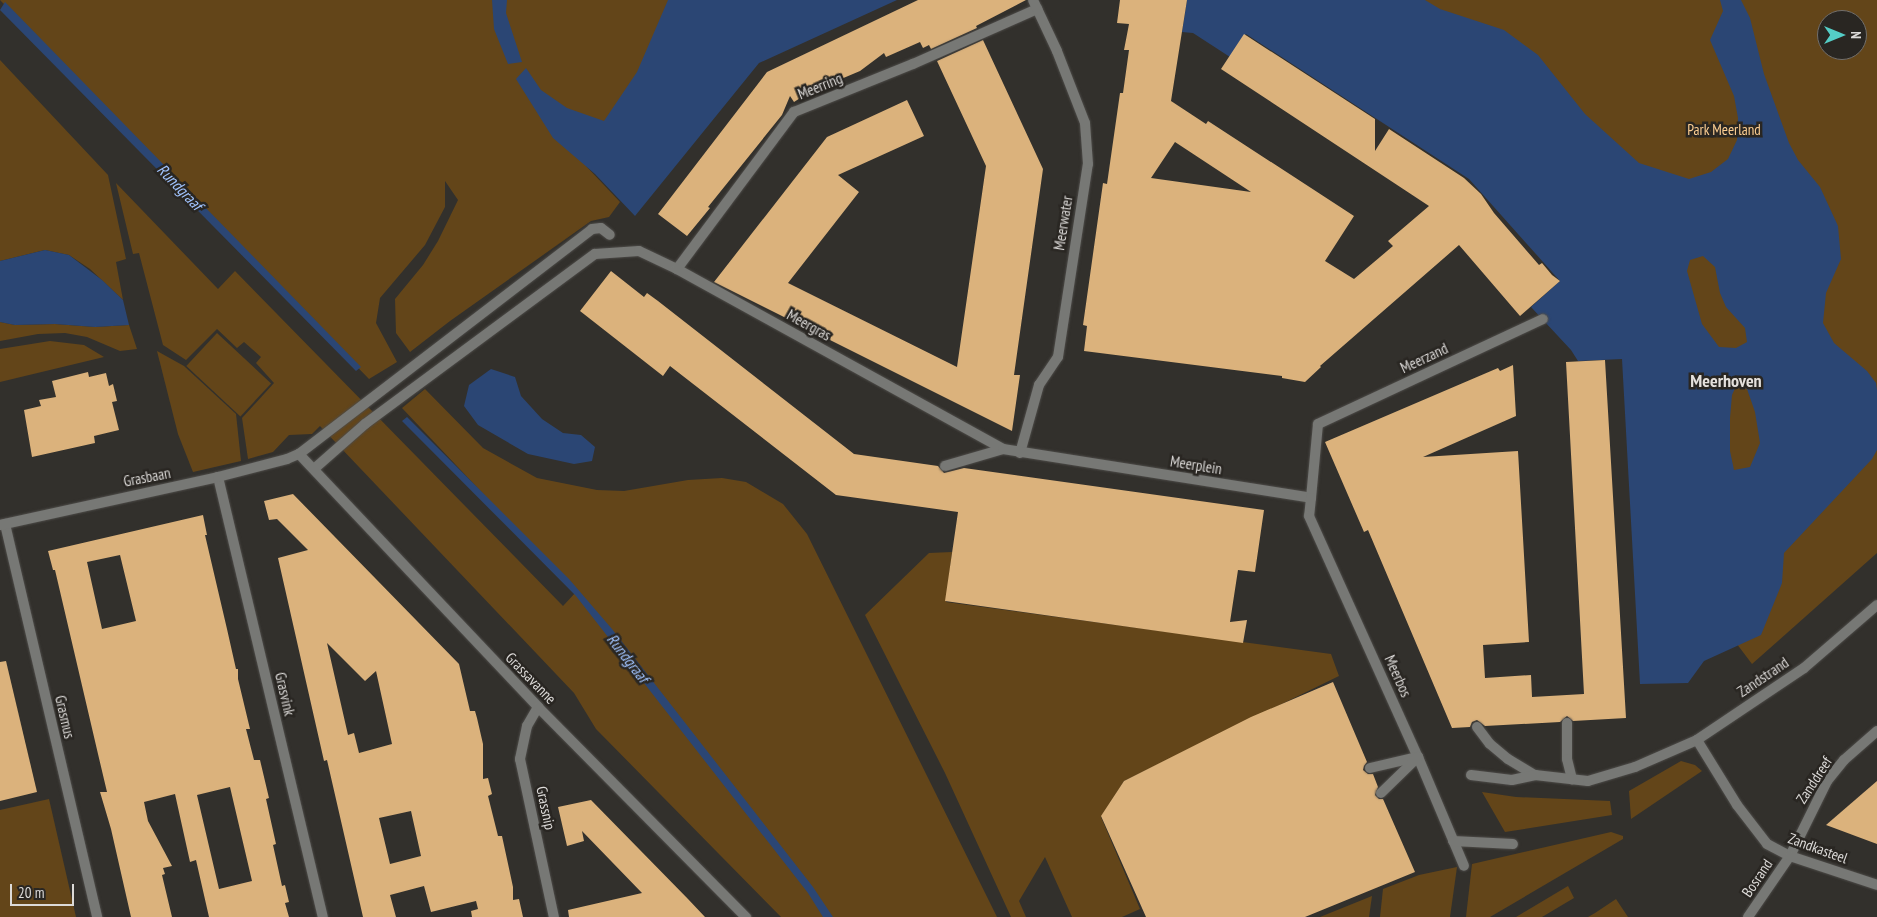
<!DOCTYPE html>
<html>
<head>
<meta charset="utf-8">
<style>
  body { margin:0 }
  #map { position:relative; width:1877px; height:917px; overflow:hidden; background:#32302c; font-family:"PT Sans Narrow",sans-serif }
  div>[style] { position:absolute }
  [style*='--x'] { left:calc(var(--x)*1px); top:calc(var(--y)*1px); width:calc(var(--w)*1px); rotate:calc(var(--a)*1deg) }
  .green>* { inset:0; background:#634519; transform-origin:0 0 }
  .water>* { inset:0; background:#2b4674 }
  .building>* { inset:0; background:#dbb27c }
  .roads { filter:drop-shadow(0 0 1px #4d4b48) drop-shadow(0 0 1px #4d4b48) }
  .pedestrian>* { height:10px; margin:-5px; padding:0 5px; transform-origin:5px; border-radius:5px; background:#777875 }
  .minor>* { height:10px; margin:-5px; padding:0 5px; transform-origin:5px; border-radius:5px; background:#777875 }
  .tertiary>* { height:10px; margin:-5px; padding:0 5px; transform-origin:5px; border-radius:5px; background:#777875 }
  span { translate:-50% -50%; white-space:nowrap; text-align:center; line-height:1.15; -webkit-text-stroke:5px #292622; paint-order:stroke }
  .street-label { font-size:15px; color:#dcdad8 }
  .park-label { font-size:15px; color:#fbcd91 }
  .water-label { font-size:16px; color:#a1c4ff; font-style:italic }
  .quarter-label { font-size:18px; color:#e5e1dd; font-weight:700 }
  .north { position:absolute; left:1817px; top:10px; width:50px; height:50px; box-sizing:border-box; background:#292622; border:1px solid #716e6b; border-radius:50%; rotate:90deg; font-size:14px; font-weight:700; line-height:20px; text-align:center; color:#dcdad8 }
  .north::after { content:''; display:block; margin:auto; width:18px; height:22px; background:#54cdc6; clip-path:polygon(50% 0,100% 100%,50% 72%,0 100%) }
  .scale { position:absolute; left:10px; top:884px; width:64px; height:22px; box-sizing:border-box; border:2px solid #dcdad8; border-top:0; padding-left:6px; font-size:15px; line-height:18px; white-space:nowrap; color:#dcdad8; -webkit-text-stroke:4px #292622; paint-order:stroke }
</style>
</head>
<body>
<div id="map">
  <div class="green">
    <i style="clip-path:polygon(0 0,696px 0,586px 166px,620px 202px,609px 217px,591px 221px,450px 321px,410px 352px,396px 333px,395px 299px,423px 265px,438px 241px,458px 200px,445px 181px,445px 207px,425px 245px,380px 298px,376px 323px,397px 362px,369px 379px)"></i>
    <i style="clip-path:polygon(evenodd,1315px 0,1877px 0,1877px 553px,1752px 664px,1721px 623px,1710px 407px,1315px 0,1827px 20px,1857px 20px,1857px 50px,1827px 50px,1827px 20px)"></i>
    <i style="clip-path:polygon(0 60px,108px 175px,126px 259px,116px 262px,123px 300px,90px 269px,69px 255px,45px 250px,0 261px)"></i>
    <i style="clip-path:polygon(116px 183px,218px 289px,235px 271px,563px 606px,576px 592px,402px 408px,425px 389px,483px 448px,537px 478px,597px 490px,624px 491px,688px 480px,722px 478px,746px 482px,783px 504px,807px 534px,997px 917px,781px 917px,596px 729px,574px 693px,320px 426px,312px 434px,289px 435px,273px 452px,248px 459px,242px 418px,274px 383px,256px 363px,261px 357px,244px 342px,237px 348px,217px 329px,186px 360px,163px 345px,139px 253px,133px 254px)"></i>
    <i style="clip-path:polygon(0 322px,15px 325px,55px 324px,95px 327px,129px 325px,137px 349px,120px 351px,87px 337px,65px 333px,38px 334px,0 341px)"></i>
    <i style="left:217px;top:333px;width:74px;height:45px;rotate:43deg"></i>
    <i style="clip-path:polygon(50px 341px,84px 345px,104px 357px,0 382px,0 349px)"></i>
    <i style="clip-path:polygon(157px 351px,184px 366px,236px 414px,241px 461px,193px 472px,178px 434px)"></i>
    <i style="clip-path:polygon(952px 552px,946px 602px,1331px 654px,1339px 676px,1124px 781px,1101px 817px,1140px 909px,1122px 917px,1072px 917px,1045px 857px,1019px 901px,1026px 917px,1011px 917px,945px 773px,865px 615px,929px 553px)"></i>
    <i style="clip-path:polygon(1681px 761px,1695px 765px,1702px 771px,1631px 819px,1629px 791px)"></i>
    <i style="clip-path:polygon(1482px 792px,1516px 797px,1610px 801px,1612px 815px,1505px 832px)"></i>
    <i style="clip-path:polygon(49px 799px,76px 917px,0 917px,0 810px)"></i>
    <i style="clip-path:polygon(1611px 832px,1623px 836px,1623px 839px,1490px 917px,1466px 917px,1472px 864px)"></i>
    <i style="clip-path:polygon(1457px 867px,1450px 917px,1380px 917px,1383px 889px,1419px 875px)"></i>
    <i style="clip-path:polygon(1568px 886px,1574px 898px,1542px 917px,1516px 917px)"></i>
    <i style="clip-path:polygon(1372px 896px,1369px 917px,1320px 917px)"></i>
    <i style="clip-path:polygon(1616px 899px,1628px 917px,1588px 917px,1595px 913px)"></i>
  </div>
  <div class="water">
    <i style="clip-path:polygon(492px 0,507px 0,506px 13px,522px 62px,508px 64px,494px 29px)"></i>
    <i style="clip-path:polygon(668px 0,897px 0,759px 63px,635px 216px,595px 174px,553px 138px,516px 79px,526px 68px,541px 90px,567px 108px,604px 121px,637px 72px)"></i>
    <i style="clip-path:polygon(evenodd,1187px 0,1425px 0,1440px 9px,1504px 30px,1538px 55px,1585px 114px,1639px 163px,1689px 179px,1711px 172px,1728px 159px,1737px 140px,1738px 118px,1734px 96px,1710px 40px,1723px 11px,1720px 0,1741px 0,1750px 18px,1764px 74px,1789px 143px,1798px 160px,1820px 187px,1838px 226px,1841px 259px,1826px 293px,1823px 323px,1834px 343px,1867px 371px,1876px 383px,1877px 390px,1877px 450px,1872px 459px,1784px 553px,1782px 583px,1761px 635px,1704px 661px,1688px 683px,1640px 684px,1622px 359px,1578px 361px,1571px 350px,1531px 307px,1560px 281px,1469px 179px,1246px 34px,1230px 57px,1193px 33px,1182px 32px,1187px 0,1703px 256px,1715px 267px,1720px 293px,1726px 307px,1745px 328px,1747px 342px,1736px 348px,1719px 347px,1702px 324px,1687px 271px,1690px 260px,1703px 256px,1187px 0,1737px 384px,1747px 389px,1755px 412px,1760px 443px,1750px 467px,1734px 470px,1730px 451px,1730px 418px,1732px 395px,1737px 384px)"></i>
    <i style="clip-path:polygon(5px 2px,361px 367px,356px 371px,0 10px)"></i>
    <i style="clip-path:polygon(45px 250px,69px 255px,102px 280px,123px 300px,129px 325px,95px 327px,55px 324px,15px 325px,0 322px,0 261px)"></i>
    <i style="clip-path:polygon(491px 369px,515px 377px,521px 396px,542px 419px,563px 433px,581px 435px,595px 447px,592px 461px,574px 464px,528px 454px,478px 425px,464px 406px,469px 385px)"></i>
    <i style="clip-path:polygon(407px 417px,569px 579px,612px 629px,813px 887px,833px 917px,823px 917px,808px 893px,576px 596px,402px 421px)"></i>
  </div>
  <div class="building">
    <i style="clip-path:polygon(918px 0,1026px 0,976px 26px,977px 28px,931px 49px,929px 45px,923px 48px,920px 42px,886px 57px,884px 53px,860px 71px,808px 93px,794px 102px,790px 96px,782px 115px,708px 207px,710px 208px,687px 236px,658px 214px,767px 72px)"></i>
    <i style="clip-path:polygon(evenodd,1120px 0,1187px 0,1171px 101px,1206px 124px,1208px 121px,1354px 216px,1325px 261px,1354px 279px,1393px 246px,1388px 241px,1429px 206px,1221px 69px,1244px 34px,1375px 119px,1375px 151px,1389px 129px,1464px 178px,1481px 194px,1494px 213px,1539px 265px,1542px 263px,1552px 275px,1560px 281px,1520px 316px,1459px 245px,1320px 366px,1321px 367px,1305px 382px,1282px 378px,1282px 376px,1084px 351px,1087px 326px,1083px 325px,1103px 183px,1107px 184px,1120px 93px,1123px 93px,1129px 50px,1124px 50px,1129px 24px,1117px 23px,1120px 0,1175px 142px,1251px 192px,1151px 178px,1175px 142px)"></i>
    <i style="clip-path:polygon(983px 40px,1043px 169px,1014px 375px,1020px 375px,1012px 431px,714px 282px,827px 137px,907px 100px,924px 136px,838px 175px,859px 192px,788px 283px,957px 367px,986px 166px,937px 61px)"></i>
    <i style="clip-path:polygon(611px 271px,644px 297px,647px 293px,658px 301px,854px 454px,938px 466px,944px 473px,964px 468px,1264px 510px,1255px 572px,1238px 570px,1230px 622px,1247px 620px,1243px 643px,945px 601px,958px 512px,836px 495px,670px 366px,663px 376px,580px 311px)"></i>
    <i style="clip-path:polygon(1605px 360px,1626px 718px,1573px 721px,1567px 716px,1560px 722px,1485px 726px,1477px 720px,1472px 722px,1470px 727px,1452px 728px,1368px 530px,1364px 532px,1325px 442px,1498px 368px,1500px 371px,1513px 365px,1516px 416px,1423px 457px,1518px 451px,1529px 642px,1483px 645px,1485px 678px,1531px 675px,1532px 697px,1584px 694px,1566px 362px)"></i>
    <i style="clip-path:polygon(88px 372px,89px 377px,106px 373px,109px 386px,113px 384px,117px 401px,112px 402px,119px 430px,94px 436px,95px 443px,32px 457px,24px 410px,41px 406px,39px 400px,56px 397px,52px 381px)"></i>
    <i style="clip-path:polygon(evenodd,293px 494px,459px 664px,470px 711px,475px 711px,477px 718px,483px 744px,483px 779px,488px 778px,492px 794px,488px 796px,498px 836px,502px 836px,513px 887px,513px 900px,519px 899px,523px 917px,472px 917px,471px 911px,485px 907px,478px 909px,476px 901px,431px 912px,424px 886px,390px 895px,396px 917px,363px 917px,327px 760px,324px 761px,278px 558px,308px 550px,277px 519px,269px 520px,264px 501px,293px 494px,327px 643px,365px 681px,376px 671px,392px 744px,359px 753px,354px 733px,348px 735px,327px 643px,293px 494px,411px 811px,421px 856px,390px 864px,379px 818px,411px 811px)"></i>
    <i style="clip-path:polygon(evenodd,203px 515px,207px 535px,205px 535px,227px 629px,236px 669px,238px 669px,238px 679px,250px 729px,246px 729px,254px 760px,260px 760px,269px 798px,266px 799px,276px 844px,273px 845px,282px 886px,285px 885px,289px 902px,285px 903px,289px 917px,209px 917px,196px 860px,190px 862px,175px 794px,144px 802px,148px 821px,172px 866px,163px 868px,165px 874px,162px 875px,172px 917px,131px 917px,111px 829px,100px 792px,107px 792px,98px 754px,55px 570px,53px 570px,48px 551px,203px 515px,120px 555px,136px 621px,102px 629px,87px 562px,120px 555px,203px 515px,230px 787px,252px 881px,219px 889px,197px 795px,230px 787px)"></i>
    <i style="clip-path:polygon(6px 661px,37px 792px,0 801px,0 662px)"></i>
    <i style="clip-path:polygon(1333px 682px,1367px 762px,1364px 766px,1363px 770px,1368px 774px,1373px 774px,1378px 787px,1375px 795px,1379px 799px,1383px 799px,1415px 872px,1305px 917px,1146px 917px,1101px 816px,1124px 781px,1251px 717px)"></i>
    <i style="clip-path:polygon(1877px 781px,1877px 844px,1826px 825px)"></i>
    <i style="clip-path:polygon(591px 800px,688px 899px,705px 917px,569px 917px,568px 910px,642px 893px,582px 831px,584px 841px,567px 846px,558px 807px)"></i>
  </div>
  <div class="roads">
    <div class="pedestrian">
      <i style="--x:677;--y:269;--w:196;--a:-53.3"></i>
      <i style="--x:794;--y:112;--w:128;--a:-22"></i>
      <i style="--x:913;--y:64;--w:136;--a:-23.9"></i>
      <i style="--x:1020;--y:453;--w:71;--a:-74.4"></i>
      <i style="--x:1039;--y:385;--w:34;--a:-56"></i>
      <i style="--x:1058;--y:357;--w:195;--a:-81.2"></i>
      <i style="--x:1088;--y:164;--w:41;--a:-94.2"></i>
      <i style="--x:1085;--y:123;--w:77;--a:-111.3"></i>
      <i style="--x:1057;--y:51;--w:56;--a:-115.2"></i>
      <i style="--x:945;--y:466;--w:60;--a:-16.3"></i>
      <i style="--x:314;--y:469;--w:68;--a:-41.4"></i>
      <i style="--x:365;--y:424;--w:286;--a:-36.5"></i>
      <i style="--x:595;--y:254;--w:44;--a:-3.9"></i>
      <i style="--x:639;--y:251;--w:42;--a:25.3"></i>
      <i style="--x:677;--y:269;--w:372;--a:28.9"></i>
      <i style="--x:1003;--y:449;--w:312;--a:9"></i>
      <i style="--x:1311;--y:498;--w:74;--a:-84.6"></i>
      <i style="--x:1318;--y:424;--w:248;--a:-25"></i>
      <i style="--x:1311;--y:498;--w:18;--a:96"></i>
      <i style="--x:1309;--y:516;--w:265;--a:65.7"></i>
      <i style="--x:1418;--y:757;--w:118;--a:67.1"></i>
      <i style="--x:1370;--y:768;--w:48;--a:-13.2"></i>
      <i style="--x:1381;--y:793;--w:52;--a:-44.2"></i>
      <i style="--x:1453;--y:841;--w:60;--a:2.9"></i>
    </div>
    <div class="minor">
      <i style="--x:299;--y:454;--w:369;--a:-37.5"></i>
      <i style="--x:592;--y:229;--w:9;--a:-6"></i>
      <i style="--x:601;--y:228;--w:11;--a:38"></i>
      <i style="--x:218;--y:477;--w:452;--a:76.6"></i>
      <i style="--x:5;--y:524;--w:404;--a:76.8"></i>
      <i style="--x:538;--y:707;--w:22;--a:120"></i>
      <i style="--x:527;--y:726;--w:34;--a:102"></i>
      <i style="--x:520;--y:759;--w:162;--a:77.9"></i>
      <i style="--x:1567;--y:723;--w:36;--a:90"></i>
      <i style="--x:1567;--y:759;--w:21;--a:76"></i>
      <i style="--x:1477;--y:727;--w:21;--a:53"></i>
      <i style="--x:1490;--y:744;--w:23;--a:40"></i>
      <i style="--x:1508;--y:759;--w:31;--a:31"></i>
      <i style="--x:1535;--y:775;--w:53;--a:6.5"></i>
      <i style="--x:1588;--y:781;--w:49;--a:-16.6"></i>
      <i style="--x:1635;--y:767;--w:68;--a:-23.5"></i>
      <i style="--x:1471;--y:775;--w:41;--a:7"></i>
      <i style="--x:1512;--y:780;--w:24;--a:-12"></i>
      <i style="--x:1748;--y:917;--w:74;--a:-55.5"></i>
      <i style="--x:1790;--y:856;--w:84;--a:-63.7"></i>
      <i style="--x:1827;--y:781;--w:27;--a:-51"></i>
      <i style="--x:1844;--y:760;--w:44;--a:-41.3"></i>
    </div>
    <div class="tertiary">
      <i style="--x:0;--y:525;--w:223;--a:-12.4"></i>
      <i style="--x:218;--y:477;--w:71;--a:-14.6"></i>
      <i style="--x:287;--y:459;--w:13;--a:-23"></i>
      <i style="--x:299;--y:454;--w:348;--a:46.6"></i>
      <i style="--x:538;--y:707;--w:296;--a:45.3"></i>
      <i style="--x:1877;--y:605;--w:96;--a:139.2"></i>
      <i style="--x:1804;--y:668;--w:129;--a:146.1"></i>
      <i style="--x:1697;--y:740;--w:76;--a:58.4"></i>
      <i style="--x:1737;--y:805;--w:49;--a:52.4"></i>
      <i style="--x:1767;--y:844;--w:26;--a:28"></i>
      <i style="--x:1790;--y:856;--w:92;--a:18.4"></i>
    </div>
  </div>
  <div class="street-label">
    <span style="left:820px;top:86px;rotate:-22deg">Meerring</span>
    <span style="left:1063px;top:223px;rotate:-81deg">Meerwater</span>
    <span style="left:809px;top:325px;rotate:29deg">Meergras</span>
    <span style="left:1424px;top:358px;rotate:-25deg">Meerzand</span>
    <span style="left:1196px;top:465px;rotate:9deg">Meerplein</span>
    <span style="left:147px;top:477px;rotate:-11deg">Grasbaan</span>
    <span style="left:1398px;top:676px;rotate:66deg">Meerbos</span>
    <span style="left:1763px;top:677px;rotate:-34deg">Zandstrand</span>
    <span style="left:531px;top:678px;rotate:46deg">Grassavanne</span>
    <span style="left:285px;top:694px;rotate:77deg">Grasvink</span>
    <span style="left:65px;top:717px;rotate:77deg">Grasmus</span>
    <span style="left:1814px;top:780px;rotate:-57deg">Zanddreef</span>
    <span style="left:546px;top:808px;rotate:78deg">Grassnip</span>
    <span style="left:1818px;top:848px;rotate:20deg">Zandkasteel</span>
    <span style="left:1757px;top:878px;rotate:-56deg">Bosrand</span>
  </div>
  <div class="park-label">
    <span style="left:1724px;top:130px">Park Meerland</span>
  </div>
  <div class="water-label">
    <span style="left:180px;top:187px;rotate:46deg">Rundgraaf</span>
    <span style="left:628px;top:658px;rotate:52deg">Rundgraaf</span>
  </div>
  <div class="quarter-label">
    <span style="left:1726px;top:381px">Meerhoven</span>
  </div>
  <div class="north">N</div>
  <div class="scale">20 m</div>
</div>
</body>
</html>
